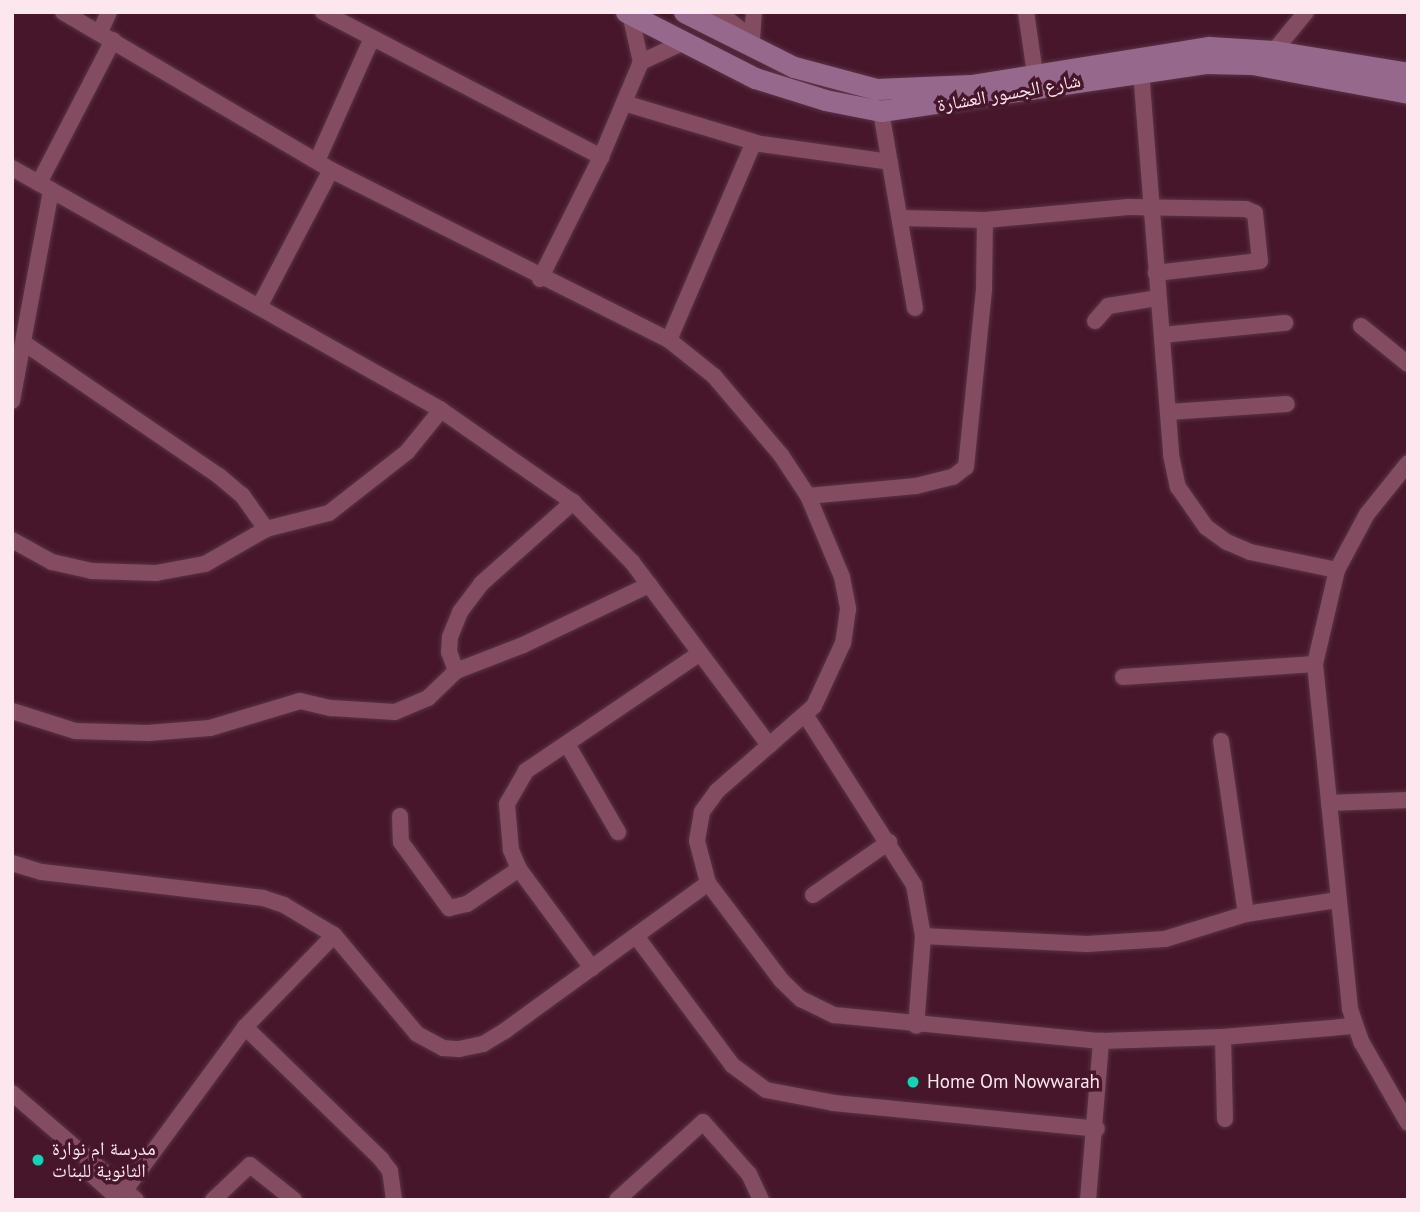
<!DOCTYPE html>
<html>
<head>
<meta charset="utf-8">
<style>
  body { margin:0 }
  #map { position:relative; width:1420px; height:1212px; overflow:hidden; background:#47162b; font-family:"PT Sans","Noto Naskh Arabic",sans-serif }
  div>[style] { position:absolute }
  [style*='--x'] { left:calc(var(--x)*1px); top:calc(var(--y)*1px); width:calc(var(--w)*1px); rotate:calc(var(--a)*1deg) }
  .roads { filter:drop-shadow(0 0 2px #593344) drop-shadow(0 0 2px #593344) }
  .street>* { height:16px; margin:-8px; padding:0 8px; transform-origin:8px; border-radius:8px; background:#844c61 }
  .secondary>* { height:21px; margin:-10.5px; padding:0 10.5px; transform-origin:10.5px; border-radius:10.5px; background:#96698c }
  .dots>* { width:19px; height:19px; translate:-50% -50%; box-sizing:border-box; border:4px solid #47162b; border-radius:50% }
  span { translate:-50% -50%; white-space:nowrap; text-align:center; line-height:1.15; -webkit-text-stroke:7px #47162b; paint-order:stroke }
  .street-label { font-size:19px; color:#fbe7ed }
  .poi-label { font-size:19px; color:#fbe7ed }
  .left { translate:0 -50%; text-align:left }
  .frame { position:absolute; inset:0; border:14px solid #fbe7ed; pointer-events:none }
</style>
</head>
<body>
<div id="map">
  <div class="roads">
    <div class="street">
      <i style="--x:63;--y:12;--w:311;--a:30.5"></i>
      <i style="--x:331;--y:170;--w:378;--a:26.7"></i>
      <i style="--x:669;--y:340;--w:58;--a:38.7"></i>
      <i style="--x:714;--y:376;--w:104;--a:49.7"></i>
      <i style="--x:781;--y:455;--w:49;--a:56.6"></i>
      <i style="--x:808;--y:496;--w:88;--a:67.2"></i>
      <i style="--x:842;--y:577;--w:33;--a:79"></i>
      <i style="--x:848;--y:609;--w:34;--a:98"></i>
      <i style="--x:843;--y:643;--w:69;--a:114.7"></i>
      <i style="--x:814;--y:706;--w:129;--a:138.8"></i>
      <i style="--x:717;--y:791;--w:26;--a:126"></i>
      <i style="--x:702;--y:812;--w:29;--a:100"></i>
      <i style="--x:697;--y:841;--w:43;--a:75.3"></i>
      <i style="--x:708;--y:883;--w:121;--a:53"></i>
      <i style="--x:781;--y:980;--w:28;--a:44"></i>
      <i style="--x:801;--y:999;--w:37;--a:26"></i>
      <i style="--x:834;--y:1015;--w:268;--a:5.6"></i>
      <i style="--x:1101;--y:1041;--w:122;--a:-1.9"></i>
      <i style="--x:1223;--y:1037;--w:131;--a:-4.8"></i>
      <i style="--x:323;--y:12;--w:314;--a:27.5"></i>
      <i style="--x:719;--y:12;--w:41;--a:39.1"></i>
      <i style="--x:1026;--y:12;--w:63;--a:81.7"></i>
      <i style="--x:100;--y:32;--w:22;--a:-66"></i>
      <i style="--x:752;--y:39;--w:27;--a:-86"></i>
      <i style="--x:1274;--y:51;--w:50;--a:-50.6"></i>
      <i style="--x:641;--y:62;--w:47;--a:-24.9"></i>
      <i style="--x:1141;--y:71;--w:385;--a:85.5"></i>
      <i style="--x:1171;--y:455;--w:33;--a:78"></i>
      <i style="--x:1178;--y:487;--w:49;--a:55"></i>
      <i style="--x:1206;--y:527;--w:26;--a:36"></i>
      <i style="--x:1227;--y:542;--w:25;--a:23"></i>
      <i style="--x:1250;--y:552;--w:89;--a:11.7"></i>
      <i style="--x:879;--y:100;--w:211;--a:80.2"></i>
      <i style="--x:624;--y:103;--w:143;--a:16.7"></i>
      <i style="--x:761;--y:144;--w:130;--a:7.9"></i>
      <i style="--x:317;--y:161;--w:135;--a:-65.9"></i>
      <i style="--x:12;--y:168;--w:493;--a:29.4"></i>
      <i style="--x:441;--y:410;--w:161;--a:34.9"></i>
      <i style="--x:573;--y:502;--w:84;--a:45.5"></i>
      <i style="--x:632;--y:562;--w:229;--a:53.2"></i>
      <i style="--x:39;--y:183;--w:161;--a:-62.6"></i>
      <i style="--x:900;--y:218;--w:85;--a:1.3"></i>
      <i style="--x:985;--y:220;--w:144;--a:-5.2"></i>
      <i style="--x:1128;--y:207;--w:118;--a:1"></i>
      <i style="--x:1246;--y:209;--w:10;--a:24"></i>
      <i style="--x:1255;--y:213;--w:48;--a:84.1"></i>
      <i style="--x:1260;--y:261;--w:105;--a:173.4"></i>
      <i style="--x:540;--y:279;--w:136;--a:-63.4"></i>
      <i style="--x:601;--y:157;--w:103;--a:-67.2"></i>
      <i style="--x:641;--y:62;--w:49;--a:-102.9"></i>
      <i style="--x:259;--y:307;--w:155;--a:-62.3"></i>
      <i style="--x:1095;--y:321;--w:20;--a:-49"></i>
      <i style="--x:1108;--y:306;--w:51;--a:-9.1"></i>
      <i style="--x:1361;--y:326;--w:60;--a:39"></i>
      <i style="--x:1162;--y:335;--w:124;--a:-5.6"></i>
      <i style="--x:669;--y:340;--w:215;--a:-66.8"></i>
      <i style="--x:24;--y:343;--w:236;--a:34.3"></i>
      <i style="--x:219;--y:476;--w:30;--a:40"></i>
      <i style="--x:242;--y:495;--w:42;--a:54.8"></i>
      <i style="--x:12;--y:401;--w:215;--a:-79.5"></i>
      <i style="--x:1169;--y:412;--w:118;--a:-3.9"></i>
      <i style="--x:1408;--y:463;--w:65;--a:128.8"></i>
      <i style="--x:1367;--y:514;--w:64;--a:118.2"></i>
      <i style="--x:1337;--y:570;--w:97;--a:103.2"></i>
      <i style="--x:1315;--y:664;--w:347;--a:84.2"></i>
      <i style="--x:1350;--y:1009;--w:36;--a:71"></i>
      <i style="--x:1362;--y:1043;--w:92;--a:60.1"></i>
      <i style="--x:808;--y:496;--w:108;--a:-5.3"></i>
      <i style="--x:916;--y:486;--w:38;--a:-14"></i>
      <i style="--x:953;--y:477;--w:16;--a:-38"></i>
      <i style="--x:966;--y:467;--w:179;--a:-84.2"></i>
      <i style="--x:984;--y:289;--w:69;--a:-89.2"></i>
      <i style="--x:12;--y:540;--w:46;--a:28.8"></i>
      <i style="--x:52;--y:562;--w:41;--a:12.7"></i>
      <i style="--x:92;--y:571;--w:64;--a:1.8"></i>
      <i style="--x:156;--y:573;--w:50;--a:-10.4"></i>
      <i style="--x:205;--y:564;--w:70;--a:-29.8"></i>
      <i style="--x:266;--y:529;--w:65;--a:-14.3"></i>
      <i style="--x:329;--y:513;--w:99;--a:-38"></i>
      <i style="--x:407;--y:452;--w:54;--a:-51"></i>
      <i style="--x:456;--y:671;--w:20;--a:-110"></i>
      <i style="--x:449;--y:652;--w:15;--a:-86"></i>
      <i style="--x:450;--y:637;--w:27;--a:-68"></i>
      <i style="--x:460;--y:612;--w:36;--a:-53"></i>
      <i style="--x:482;--y:583;--w:122;--a:-41.7"></i>
      <i style="--x:1123;--y:677;--w:192;--a:-3.9"></i>
      <i style="--x:12;--y:711;--w:66;--a:17.6"></i>
      <i style="--x:75;--y:731;--w:73;--a:1.6"></i>
      <i style="--x:148;--y:733;--w:62;--a:-4.6"></i>
      <i style="--x:210;--y:728;--w:94;--a:-16.7"></i>
      <i style="--x:300;--y:701;--w:32;--a:13"></i>
      <i style="--x:331;--y:708;--w:64;--a:3.6"></i>
      <i style="--x:395;--y:712;--w:36;--a:-23"></i>
      <i style="--x:428;--y:698;--w:39;--a:-44"></i>
      <i style="--x:456;--y:671;--w:72;--a:-21.2"></i>
      <i style="--x:523;--y:645;--w:140;--a:-25.5"></i>
      <i style="--x:806;--y:716;--w:201;--a:57.4"></i>
      <i style="--x:914;--y:885;--w:52;--a:80"></i>
      <i style="--x:923;--y:936;--w:90;--a:94.4"></i>
      <i style="--x:1221;--y:741;--w:175;--a:81.8"></i>
      <i style="--x:567;--y:744;--w:102;--a:59.9"></i>
      <i style="--x:1329;--y:803;--w:79;--a:-2.2"></i>
      <i style="--x:400;--y:816;--w:26;--a:88"></i>
      <i style="--x:401;--y:842;--w:82;--a:54"></i>
      <i style="--x:449;--y:908;--w:18;--a:-13"></i>
      <i style="--x:467;--y:904;--w:63;--a:-33.9"></i>
      <i style="--x:12;--y:863;--w:31;--a:17"></i>
      <i style="--x:42;--y:872;--w:223;--a:6.7"></i>
      <i style="--x:263;--y:898;--w:22;--a:18"></i>
      <i style="--x:284;--y:905;--w:58;--a:31"></i>
      <i style="--x:334;--y:935;--w:129;--a:50"></i>
      <i style="--x:417;--y:1034;--w:30;--a:28"></i>
      <i style="--x:443;--y:1048;--w:16;--a:4"></i>
      <i style="--x:459;--y:1049;--w:25;--a:-12"></i>
      <i style="--x:483;--y:1044;--w:27;--a:-31"></i>
      <i style="--x:506;--y:1030;--w:250;--a:-36"></i>
      <i style="--x:813;--y:895;--w:93;--a:-34.9"></i>
      <i style="--x:636;--y:936;--w:161;--a:53.3"></i>
      <i style="--x:732;--y:1065;--w:42;--a:36.3"></i>
      <i style="--x:766;--y:1090;--w:69;--a:10.8"></i>
      <i style="--x:834;--y:1103;--w:264;--a:5.6"></i>
      <i style="--x:923;--y:936;--w:164;--a:2.8"></i>
      <i style="--x:1087;--y:944;--w:78;--a:-3.7"></i>
      <i style="--x:1165;--y:939;--w:85;--a:-17.2"></i>
      <i style="--x:1246;--y:914;--w:93;--a:-8.7"></i>
      <i style="--x:592;--y:968;--w:123;--a:-126.4"></i>
      <i style="--x:519;--y:869;--w:21;--a:-113"></i>
      <i style="--x:511;--y:850;--w:46;--a:-95"></i>
      <i style="--x:507;--y:804;--w:38;--a:-60"></i>
      <i style="--x:526;--y:771;--w:209;--a:-34.1"></i>
      <i style="--x:245;--y:1027;--w:190;--a:44.1"></i>
      <i style="--x:381;--y:1159;--w:15;--a:53"></i>
      <i style="--x:390;--y:1171;--w:29;--a:82"></i>
      <i style="--x:1223;--y:1037;--w:82;--a:88.6"></i>
      <i style="--x:12;--y:1093;--w:164;--a:40.8"></i>
      <i style="--x:90;--y:1173;--w:40;--a:42"></i>
      <i style="--x:125;--y:1190;--w:202;--a:-53.6"></i>
      <i style="--x:245;--y:1027;--w:128;--a:-45.9"></i>
      <i style="--x:213;--y:1200;--w:51;--a:-43.4"></i>
      <i style="--x:250;--y:1165;--w:56;--a:38.5"></i>
      <i style="--x:617;--y:1200;--w:116;--a:-42.2"></i>
      <i style="--x:703;--y:1122;--w:69;--a:48.5"></i>
      <i style="--x:749;--y:1174;--w:29;--a:65"></i>
      <i style="--x:1088;--y:1200;--w:160;--a:-85.3"></i>
    </div>
    <div class="secondary">
      <i style="--x:626;--y:12;--w:145;--a:27.1"></i>
      <i style="--x:755;--y:78;--w:73;--a:17.4"></i>
      <i style="--x:825;--y:100;--w:57;--a:11.1"></i>
      <i style="--x:881;--y:111;--w:328;--a:-8.4"></i>
      <i style="--x:1205;--y:63;--w:47;--a:1.2"></i>
      <i style="--x:1252;--y:64;--w:159;--a:10.5"></i>
      <i style="--x:684;--y:12;--w:123;--a:26.6"></i>
      <i style="--x:794;--y:67;--w:85;--a:15"></i>
      <i style="--x:876;--y:89;--w:95;--a:-2.4"></i>
      <i style="--x:971;--y:85;--w:241;--a:-9.1"></i>
      <i style="--x:1209;--y:47;--w:65;--a:3.5"></i>
      <i style="--x:1274;--y:51;--w:136;--a:9.3"></i>
    </div>
  </div>
  <div class="dots">
    <i style="left:913px;top:1082px;background:#0ed5b4"></i>
    <i style="left:38px;top:1160px;background:#0ed5b4"></i>
  </div>
  <div class="street-label">
    <span style="left:1009px;top:93px;rotate:-10deg">شارع الجسور العشارة</span>
  </div>
  <div class="poi-label">
    <span class="left" style="left:927px;top:1082px">Home Om Nowwarah</span>
    <span class="left" style="left:52px;top:1160px">مدرسة ام نوارة<br>الثانوية للبنات</span>
  </div>
  <div class="frame"></div>
</div>
</body>
</html>
